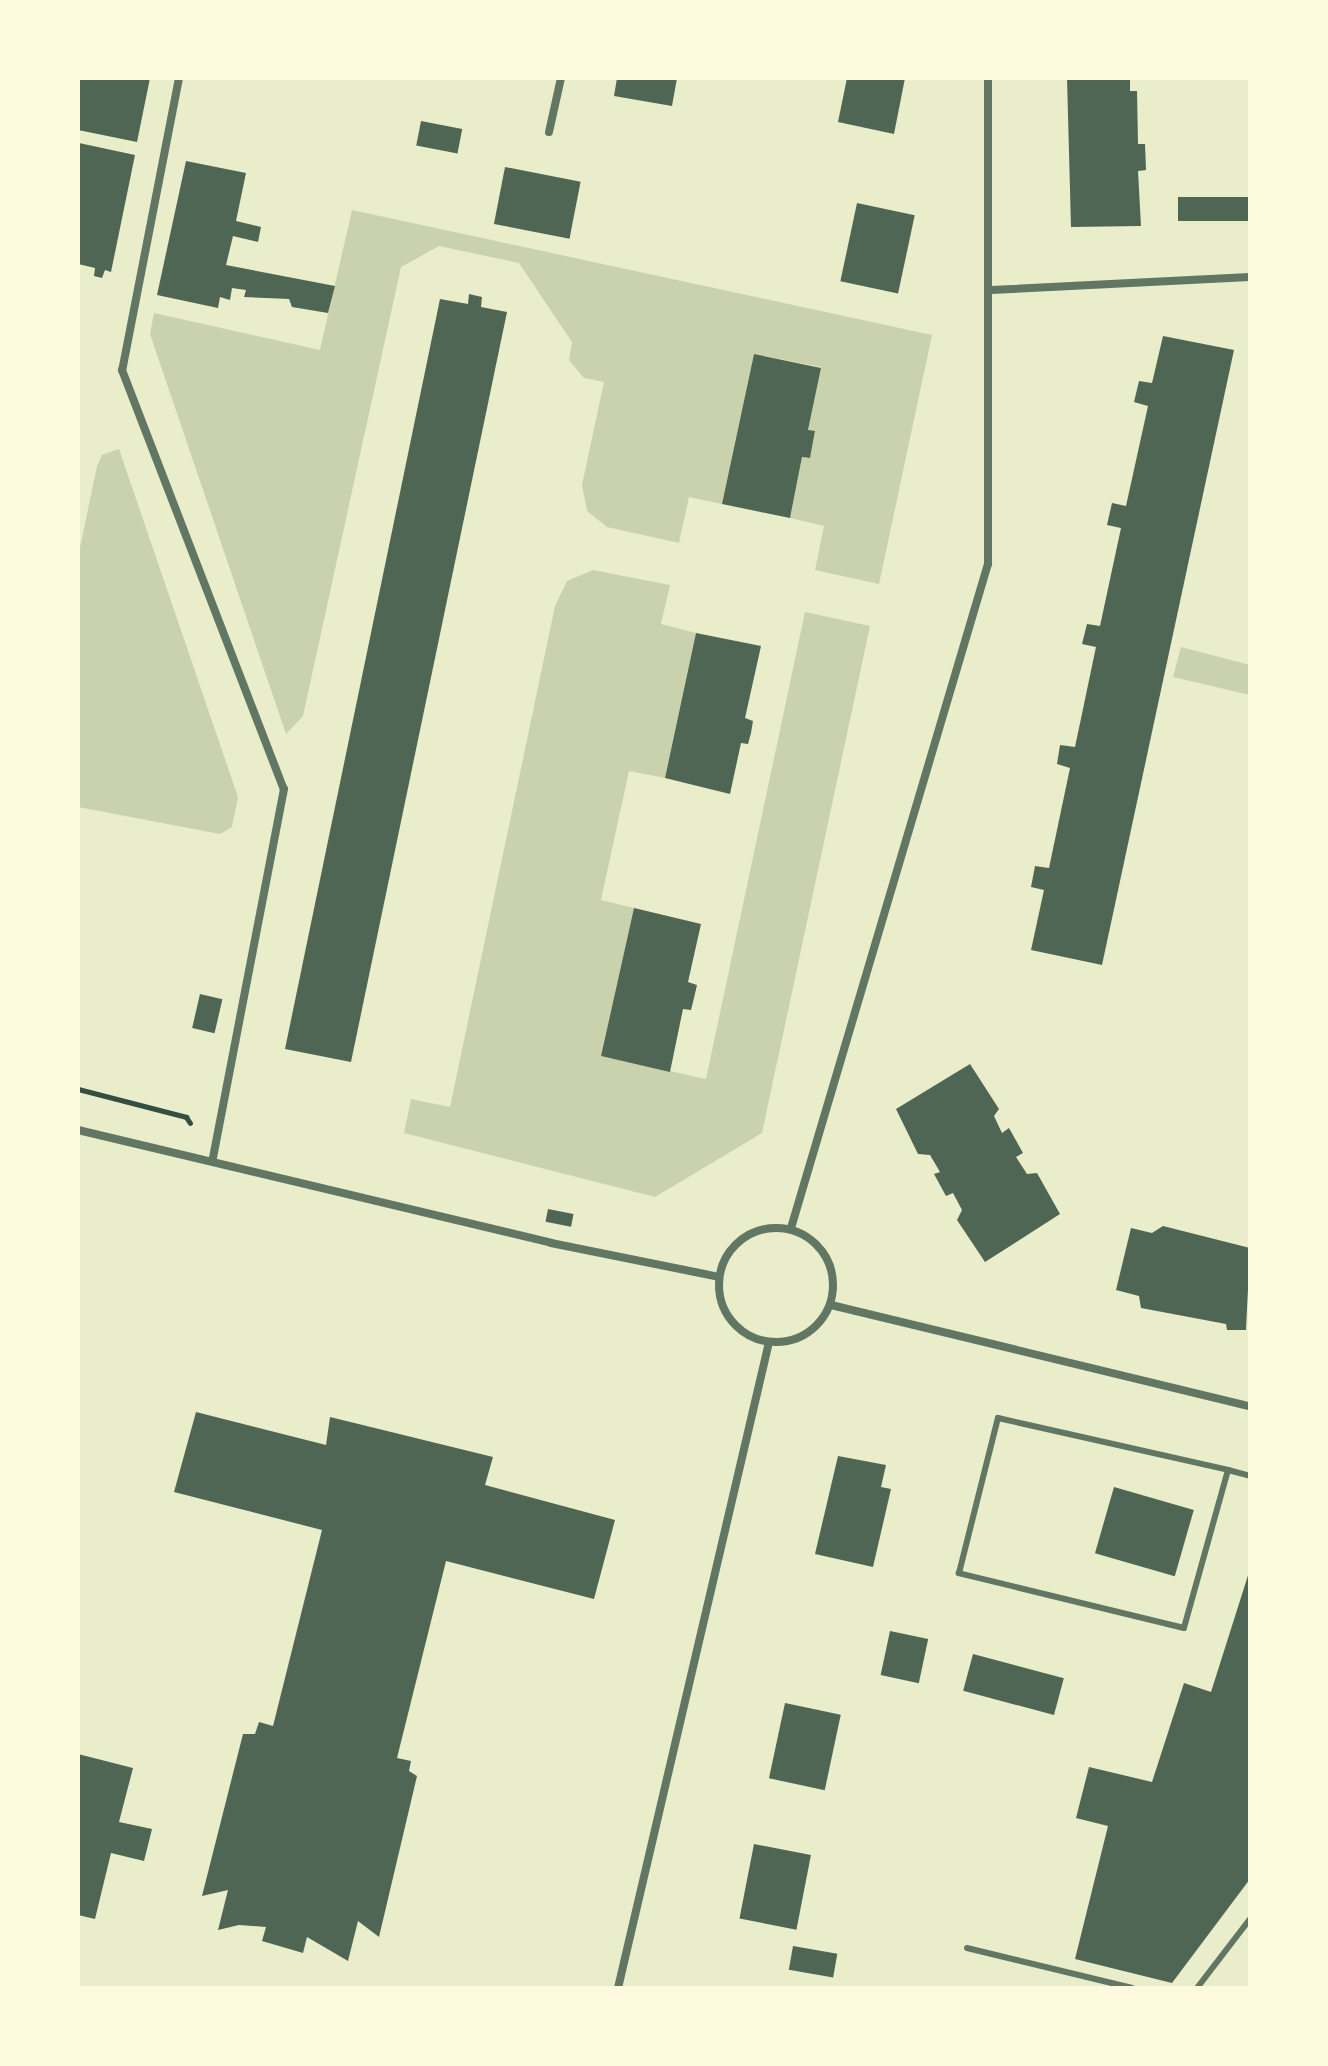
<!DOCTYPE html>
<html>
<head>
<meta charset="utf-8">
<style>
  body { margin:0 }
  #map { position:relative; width:1328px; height:2066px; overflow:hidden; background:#e9edc9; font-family:"Work Sans",sans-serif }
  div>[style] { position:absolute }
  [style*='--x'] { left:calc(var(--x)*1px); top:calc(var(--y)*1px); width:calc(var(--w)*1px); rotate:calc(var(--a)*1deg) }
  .green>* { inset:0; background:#cad2ad }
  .building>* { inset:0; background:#4f6655; transform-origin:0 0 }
  .path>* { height:5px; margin:-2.5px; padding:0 2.5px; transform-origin:2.5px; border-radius:2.5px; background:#344e41 }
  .service>* { height:6px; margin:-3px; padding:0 3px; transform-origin:3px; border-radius:3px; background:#617663 }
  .minor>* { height:8px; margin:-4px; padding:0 4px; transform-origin:4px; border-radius:4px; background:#617663 }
  .minor>.ring { margin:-4px; padding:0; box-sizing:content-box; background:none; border:8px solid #617663; border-radius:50% }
  span { translate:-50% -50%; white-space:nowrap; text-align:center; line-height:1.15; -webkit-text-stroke:6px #fefae0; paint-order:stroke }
  .frame { position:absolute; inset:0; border:80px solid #fefae0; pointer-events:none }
</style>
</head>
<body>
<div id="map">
  <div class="green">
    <i style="clip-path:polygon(352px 210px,932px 335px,879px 584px,815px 570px,824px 526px,790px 518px,802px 457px,810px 458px,815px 432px,808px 430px,821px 367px,754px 354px,722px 504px,689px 497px,679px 543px,607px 527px,587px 511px,582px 485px,604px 382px,584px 378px,569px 360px,572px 342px,519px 263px,439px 246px,401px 267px,303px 716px,286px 734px,150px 334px,154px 313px,320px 350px)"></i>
    <i style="clip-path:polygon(119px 449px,238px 797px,232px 827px,220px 834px,78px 807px,78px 557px,97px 466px,102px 455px)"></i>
    <i style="clip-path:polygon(593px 570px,670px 585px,661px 624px,696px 633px,665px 778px,629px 771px,601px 900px,634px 908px,601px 1056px,706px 1079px,805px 612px,870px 626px,762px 1133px,655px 1197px,404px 1133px,411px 1099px,450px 1107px,555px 606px,567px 581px)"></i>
    <i style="clip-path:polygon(1181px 647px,1250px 665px,1250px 695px,1173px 677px)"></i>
  </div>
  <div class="building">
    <i style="clip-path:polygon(78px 78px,150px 78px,137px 142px,78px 130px)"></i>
    <i style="clip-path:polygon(617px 78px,677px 78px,672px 106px,614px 96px)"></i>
    <i style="clip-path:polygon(847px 78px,905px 78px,894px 134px,838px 122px)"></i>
    <i style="clip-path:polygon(1067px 78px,1130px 78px,1130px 91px,1137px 91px,1138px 144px,1145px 144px,1146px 170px,1138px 171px,1141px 226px,1071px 227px)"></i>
    <i style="left:421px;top:121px;width:42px;height:25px;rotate:11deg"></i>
    <i style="clip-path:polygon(79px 143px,135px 155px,111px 272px,105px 270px,102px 278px,94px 276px,95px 268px,78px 264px)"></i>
    <i style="clip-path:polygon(186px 161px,246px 173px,236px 221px,261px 227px,258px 242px,233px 236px,226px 265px,335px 286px,328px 313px,292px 307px,289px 299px,244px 297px,246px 290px,232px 288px,230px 300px,220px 297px,218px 308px,157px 295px)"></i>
    <i style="left:505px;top:167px;width:77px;height:58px;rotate:11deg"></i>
    <i style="left:1250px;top:197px;width:24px;height:72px;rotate:90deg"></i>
    <i style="left:857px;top:203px;width:59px;height:80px;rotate:12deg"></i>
    <i style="clip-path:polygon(469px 294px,482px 297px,481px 307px,507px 312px,351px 1062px,285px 1049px,440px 299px,468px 304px)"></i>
    <i style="clip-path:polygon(1163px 336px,1234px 350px,1102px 965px,1031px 950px,1044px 890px,1031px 887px,1035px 866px,1049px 868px,1070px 768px,1057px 764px,1060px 745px,1075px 747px,1096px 647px,1082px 644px,1087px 624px,1100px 626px,1121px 528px,1107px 525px,1112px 503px,1126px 506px,1148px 406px,1134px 402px,1139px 381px,1152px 383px)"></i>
    <i style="clip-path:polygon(754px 354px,821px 368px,808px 430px,815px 431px,810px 458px,802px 457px,790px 518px,722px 504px)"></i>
    <i style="clip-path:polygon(696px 633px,761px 646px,745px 718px,753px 721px,751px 733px,748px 744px,741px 743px,730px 794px,665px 778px)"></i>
    <i style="clip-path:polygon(634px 908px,701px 924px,688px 982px,697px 985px,694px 998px,691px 1010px,683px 1009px,670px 1072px,601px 1056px)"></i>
    <i style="left:200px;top:994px;width:23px;height:35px;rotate:13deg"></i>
    <i style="clip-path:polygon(970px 1064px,999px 1109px,994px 1116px,1002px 1133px,1009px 1128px,1023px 1153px,1016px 1157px,1027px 1174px,1037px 1173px,1060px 1214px,985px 1262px,957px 1220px,962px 1210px,953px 1193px,946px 1196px,934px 1174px,940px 1172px,930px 1155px,918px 1154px,896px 1109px)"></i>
    <i style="left:548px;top:1209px;width:26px;height:13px;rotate:11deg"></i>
    <i style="clip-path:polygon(1163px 1226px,1250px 1248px,1246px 1330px,1227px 1330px,1226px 1324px,1141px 1308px,1139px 1296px,1116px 1290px,1131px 1228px,1152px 1233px)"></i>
    <i style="clip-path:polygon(196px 1412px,326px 1445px,330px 1417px,493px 1457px,485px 1485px,615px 1520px,594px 1599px,446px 1561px,397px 1758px,411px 1761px,409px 1771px,417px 1776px,379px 1937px,358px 1921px,348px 1961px,307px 1937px,303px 1953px,262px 1941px,266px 1927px,239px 1925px,218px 1930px,228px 1890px,202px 1896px,243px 1734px,255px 1734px,259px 1722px,273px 1726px,322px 1530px,174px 1492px)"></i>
    <i style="clip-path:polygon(838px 1456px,886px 1465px,881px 1487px,891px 1489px,873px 1567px,815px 1554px)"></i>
    <i style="left:1114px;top:1487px;width:83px;height:69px;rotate:16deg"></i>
    <i style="clip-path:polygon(1250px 1569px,1250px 1879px,1172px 1983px,1075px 1959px,1108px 1826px,1076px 1818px,1089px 1767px,1152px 1782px,1184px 1683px,1211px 1692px)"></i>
    <i style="left:890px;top:1631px;width:39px;height:45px;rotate:12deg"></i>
    <i style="left:973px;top:1654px;width:94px;height:38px;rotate:15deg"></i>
    <i style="left:785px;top:1703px;width:57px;height:77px;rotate:12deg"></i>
    <i style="clip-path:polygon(78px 1754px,133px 1768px,119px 1822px,152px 1829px,144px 1861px,111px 1853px,95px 1919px,78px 1915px)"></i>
    <i style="left:754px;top:1844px;width:58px;height:76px;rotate:11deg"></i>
    <i style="left:793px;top:1946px;width:45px;height:24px;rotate:10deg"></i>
  </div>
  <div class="path">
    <i style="--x:78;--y:1089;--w:112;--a:14.5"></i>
    <i style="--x:186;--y:1117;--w:7;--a:56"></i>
  </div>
  <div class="service">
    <i style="--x:1228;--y:1470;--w:164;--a:105.6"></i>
    <i style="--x:1184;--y:1628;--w:232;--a:-166.3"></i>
    <i style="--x:959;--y:1573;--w:160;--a:-75.9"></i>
    <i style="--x:998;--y:1418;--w:236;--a:12.7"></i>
    <i style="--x:1228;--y:1470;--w:23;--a:15"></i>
    <i style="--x:967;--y:1948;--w:170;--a:13.6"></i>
    <i style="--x:1197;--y:1988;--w:87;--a:-52.5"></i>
  </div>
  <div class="minor">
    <i style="--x:179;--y:78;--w:298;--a:101"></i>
    <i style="--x:122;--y:370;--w:449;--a:68.9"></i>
    <i style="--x:284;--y:789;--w:377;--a:100.9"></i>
    <i style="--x:549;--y:132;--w:55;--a:-77.5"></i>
    <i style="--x:991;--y:290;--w:259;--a:-2.9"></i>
    <i style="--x:78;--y:1130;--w:486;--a:13.4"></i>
    <i style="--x:551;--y:1243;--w:171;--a:11.4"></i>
    <i class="ring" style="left:719px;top:1228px;width:106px;height:106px"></i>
    <i style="--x:791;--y:1228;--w:693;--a:-73.48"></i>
    <i style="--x:988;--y:564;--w:486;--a:-90"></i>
    <i style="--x:831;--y:1305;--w:431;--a:13.6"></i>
    <i style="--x:618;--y:1988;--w:663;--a:-76.84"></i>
  </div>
  <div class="frame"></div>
</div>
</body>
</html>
